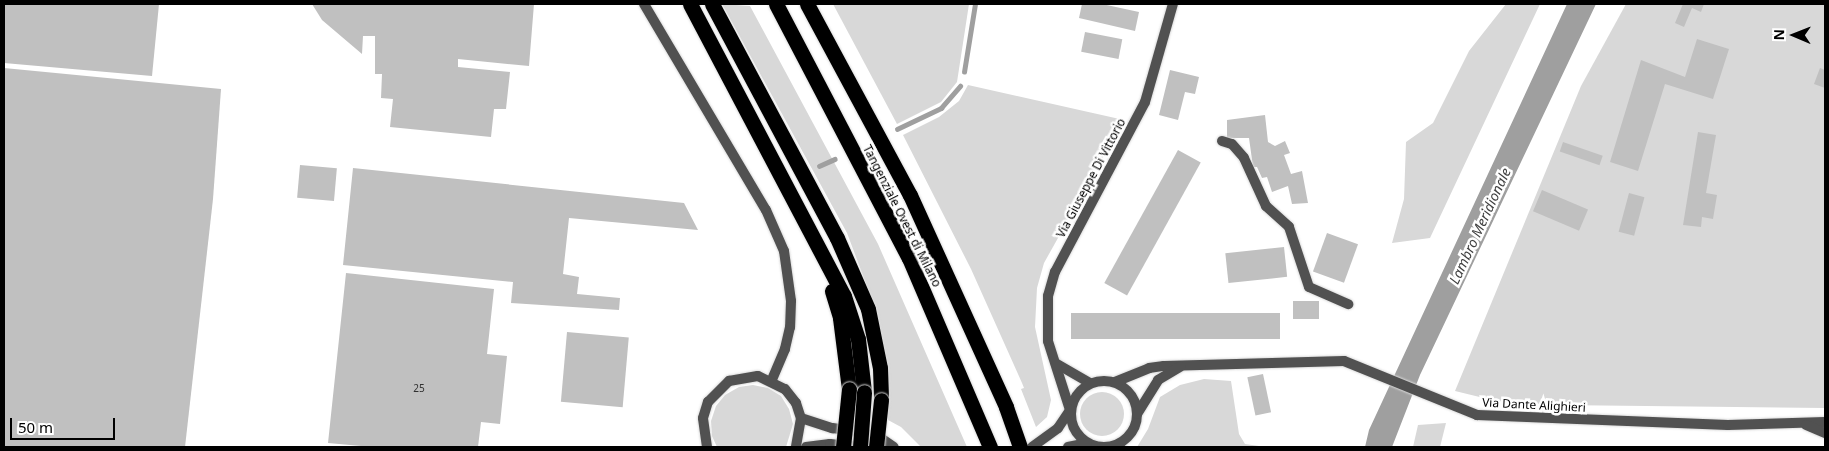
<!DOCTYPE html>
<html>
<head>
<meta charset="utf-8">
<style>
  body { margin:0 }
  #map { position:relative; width:1829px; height:451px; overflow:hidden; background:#fff; font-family:"Noto Sans",sans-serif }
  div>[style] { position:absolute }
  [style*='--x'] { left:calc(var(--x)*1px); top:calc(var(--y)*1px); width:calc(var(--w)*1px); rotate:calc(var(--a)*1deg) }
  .green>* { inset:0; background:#d8d8d8 }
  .round { border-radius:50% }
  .water>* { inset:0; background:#9f9f9f }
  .stream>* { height:4.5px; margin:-2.25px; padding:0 2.25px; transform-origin:2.25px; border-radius:2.25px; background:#9f9f9f }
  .building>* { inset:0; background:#c0c0c0; transform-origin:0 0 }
  .roads { filter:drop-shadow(0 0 1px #dbdbdb) drop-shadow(0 0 1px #dbdbdb) }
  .pedestrian>* { height:10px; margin:-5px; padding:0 5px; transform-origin:5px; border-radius:5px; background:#515151 }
  .minor>* { height:10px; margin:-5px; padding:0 5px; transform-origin:5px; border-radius:5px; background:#515151 }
  .tertiary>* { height:10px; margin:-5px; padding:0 5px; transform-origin:5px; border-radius:5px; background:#515151 }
  .tertiary>.ring { margin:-5px; padding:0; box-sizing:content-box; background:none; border:10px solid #515151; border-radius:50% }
  .motorway>* { height:15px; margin:-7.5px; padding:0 7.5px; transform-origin:7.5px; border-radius:7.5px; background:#000 }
  .bridges { filter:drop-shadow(0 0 1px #dbdbdb) drop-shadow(0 0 1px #dbdbdb) }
  .motorway-bridge>* { height:15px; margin:-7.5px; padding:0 7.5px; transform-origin:7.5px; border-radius:7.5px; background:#000 }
  span { translate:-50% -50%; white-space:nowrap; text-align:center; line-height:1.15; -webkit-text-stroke:5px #fff; paint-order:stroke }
  .number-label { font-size:10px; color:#303030 }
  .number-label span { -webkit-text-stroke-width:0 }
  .street-label { font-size:12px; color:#000 }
  .water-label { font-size:14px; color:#404040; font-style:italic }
  .frame { position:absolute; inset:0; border:5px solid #000; pointer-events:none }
  .north { position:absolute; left:1769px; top:10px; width:50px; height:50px; -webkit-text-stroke:4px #fff; paint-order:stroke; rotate:271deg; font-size:14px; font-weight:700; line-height:20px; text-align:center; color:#000 }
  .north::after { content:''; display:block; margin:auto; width:18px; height:22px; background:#000; clip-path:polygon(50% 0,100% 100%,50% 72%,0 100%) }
  .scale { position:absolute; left:10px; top:418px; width:105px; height:22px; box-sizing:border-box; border:2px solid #000; border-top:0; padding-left:6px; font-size:15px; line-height:18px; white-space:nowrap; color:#000; -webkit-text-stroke:4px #fff; paint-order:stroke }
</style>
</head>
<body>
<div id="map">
  <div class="green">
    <i style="clip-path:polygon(722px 4px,750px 6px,878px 244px,967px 447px,921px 447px,901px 427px,888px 420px,885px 353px,874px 305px,847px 233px)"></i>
    <i style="clip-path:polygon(833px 4px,969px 4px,957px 82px,941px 102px,897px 124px)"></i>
    <i style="clip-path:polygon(1506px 4px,1540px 4px,1430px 238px,1392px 243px,1404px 199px,1406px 142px,1433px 123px,1469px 51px)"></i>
    <i style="clip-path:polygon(1626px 4px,1825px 4px,1825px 408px,1557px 405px,1496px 401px,1455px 391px,1581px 86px)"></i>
    <i style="clip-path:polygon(968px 85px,1124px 120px,1044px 263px,1037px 288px,1035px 327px,1051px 400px,1047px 417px,1036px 427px,1021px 389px,1024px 388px,1022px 383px,971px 269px,903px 135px,939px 117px,959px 101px)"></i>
    <i style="clip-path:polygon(1204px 379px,1231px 381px,1239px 434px,1245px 444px,1266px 447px,1137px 447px,1148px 429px,1160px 397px,1180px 385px)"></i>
    <i style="clip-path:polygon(753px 385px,768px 388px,781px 396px,789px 409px,793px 424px,786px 447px,717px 447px,712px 436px,711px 421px,716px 406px,725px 395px,739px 387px)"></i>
    <i class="round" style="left:1080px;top:392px;width:44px;height:44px"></i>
    <i style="clip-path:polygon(1446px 423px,1440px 447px,1413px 447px,1418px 425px)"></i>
  </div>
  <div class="water">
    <i style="clip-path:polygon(1567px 4px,1596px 4px,1420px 375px,1392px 447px,1365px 447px,1369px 430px)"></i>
  </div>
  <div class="stream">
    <i style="--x:964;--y:72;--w:69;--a:-80.8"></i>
    <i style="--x:897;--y:129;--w:49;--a:-25.5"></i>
    <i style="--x:941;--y:108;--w:29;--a:-49"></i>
    <i style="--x:819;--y:166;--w:17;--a:-24"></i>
  </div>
  <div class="building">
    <i style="clip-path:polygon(4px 4px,159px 4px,152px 76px,4px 63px)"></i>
    <i style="clip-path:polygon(312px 4px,534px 4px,529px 66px,458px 59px,458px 67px,510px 72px,506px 109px,494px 109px,491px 137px,390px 127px,393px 99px,381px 98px,382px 74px,375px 74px,375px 36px,363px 36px,362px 54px,322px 20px)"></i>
    <i style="clip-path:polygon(1082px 4px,1102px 4px,1139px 12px,1135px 31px,1079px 18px)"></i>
    <i style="clip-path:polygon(1683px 4px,1704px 4px,1701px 12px,1692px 8px,1684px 27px,1675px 23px)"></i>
    <i style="left:1085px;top:32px;width:38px;height:20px;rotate:11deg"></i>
    <i style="clip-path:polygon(1697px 39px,1729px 49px,1713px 99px,1665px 84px,1638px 171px,1610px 162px,1641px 60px,1685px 77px)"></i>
    <i style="clip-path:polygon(4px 68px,221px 89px,213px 199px,185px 447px,4px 447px)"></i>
    <i style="clip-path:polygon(1820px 68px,1825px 70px,1825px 88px,1814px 84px)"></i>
    <i style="clip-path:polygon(1170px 70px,1199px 77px,1195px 94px,1185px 92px,1178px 120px,1159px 115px)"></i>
    <i style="clip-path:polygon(1265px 115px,1268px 142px,1275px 146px,1285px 141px,1290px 153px,1284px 155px,1291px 174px,1302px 171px,1308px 203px,1292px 204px,1288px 186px,1272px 192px,1267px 177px,1262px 178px,1257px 167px,1253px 167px,1249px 138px,1227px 138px,1227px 120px)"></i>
    <i style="clip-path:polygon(1698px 132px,1716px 135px,1706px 193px,1717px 195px,1713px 219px,1702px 217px,1701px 227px,1683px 225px)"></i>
    <i style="left:1563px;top:142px;width:42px;height:10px;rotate:19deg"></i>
    <i style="left:1178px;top:150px;width:26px;height:152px;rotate:29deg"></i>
    <i style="left:300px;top:165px;width:37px;height:33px;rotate:5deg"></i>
    <i style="clip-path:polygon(353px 168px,684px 203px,698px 230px,569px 218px,563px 274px,579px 277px,577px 294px,620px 298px,619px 310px,511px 303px,513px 282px,343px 265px)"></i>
    <i style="left:1542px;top:190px;width:50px;height:23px;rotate:23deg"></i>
    <i style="left:1629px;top:193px;width:16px;height:40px;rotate:15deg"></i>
    <i style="left:1327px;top:233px;width:33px;height:41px;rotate:20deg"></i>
    <i style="left:1284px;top:247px;width:30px;height:59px;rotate:84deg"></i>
    <i style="clip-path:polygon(346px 273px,494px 289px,487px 354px,507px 356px,500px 424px,481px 422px,478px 447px,372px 447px,328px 443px)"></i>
    <i style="left:1293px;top:301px;width:26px;height:18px"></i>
    <i style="left:1280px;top:313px;width:26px;height:209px;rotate:90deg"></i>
    <i style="left:567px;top:332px;width:62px;height:70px;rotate:5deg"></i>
    <i style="left:1263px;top:374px;width:39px;height:16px;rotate:78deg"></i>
  </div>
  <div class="roads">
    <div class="pedestrian">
      <i style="--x:1222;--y:141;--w:10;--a:17"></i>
      <i style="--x:1232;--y:144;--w:18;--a:49"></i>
      <i style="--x:1244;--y:158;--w:53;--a:65.4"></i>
      <i style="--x:1266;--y:206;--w:31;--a:42"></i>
      <i style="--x:1289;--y:227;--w:63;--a:71.6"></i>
      <i style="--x:1309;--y:287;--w:43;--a:23.6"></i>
    </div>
    <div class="minor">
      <i style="--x:1057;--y:364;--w:38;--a:30"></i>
      <i style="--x:1070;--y:410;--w:72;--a:-107.7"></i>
      <i style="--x:1048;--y:341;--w:45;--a:-90"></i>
      <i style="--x:1048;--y:296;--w:25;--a:-74"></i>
      <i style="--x:1055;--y:272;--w:192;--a:-62.1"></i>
      <i style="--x:1145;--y:102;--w:102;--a:-74.1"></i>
    </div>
    <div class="tertiary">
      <i style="--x:644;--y:4;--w:239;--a:59.4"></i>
      <i style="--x:766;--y:210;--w:45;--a:66.3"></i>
      <i style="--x:784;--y:251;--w:50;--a:82"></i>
      <i style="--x:791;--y:301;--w:26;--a:92"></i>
      <i style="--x:790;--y:327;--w:23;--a:103"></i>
      <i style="--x:785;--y:349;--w:34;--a:113"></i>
      <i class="ring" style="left:1071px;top:381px;width:56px;height:56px"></i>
      <i style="--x:1115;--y:382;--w:37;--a:-22"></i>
      <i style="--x:1149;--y:368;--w:15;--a:-8"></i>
      <i style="--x:1164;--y:366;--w:180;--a:-1.6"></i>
      <i style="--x:1344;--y:361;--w:144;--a:22.1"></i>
      <i style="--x:1477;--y:415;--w:251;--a:2.3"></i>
      <i style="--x:1728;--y:425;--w:97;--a:-1.8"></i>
      <i style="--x:1137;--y:414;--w:40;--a:-58"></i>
      <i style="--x:1158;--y:380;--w:26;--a:-31"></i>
      <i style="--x:801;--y:418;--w:33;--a:18"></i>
      <i style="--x:832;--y:428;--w:25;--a:7"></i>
      <i style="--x:857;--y:431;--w:26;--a:18"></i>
      <i style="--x:882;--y:439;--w:14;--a:34"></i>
      <i style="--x:1806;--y:425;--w:21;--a:23"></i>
      <i style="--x:707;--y:447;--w:29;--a:-98"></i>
      <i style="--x:703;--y:418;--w:17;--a:-73"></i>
      <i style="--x:708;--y:402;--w:30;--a:-45"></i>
      <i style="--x:729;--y:381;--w:29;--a:-10"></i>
      <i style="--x:758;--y:376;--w:30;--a:26"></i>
      <i style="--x:785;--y:389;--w:18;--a:52"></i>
      <i style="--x:796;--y:403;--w:16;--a:72"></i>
      <i style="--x:801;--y:418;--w:29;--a:100"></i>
      <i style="--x:806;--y:447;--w:24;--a:-7"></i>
      <i style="--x:830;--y:444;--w:29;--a:6"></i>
      <i style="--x:1032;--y:447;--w:32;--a:-36"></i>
      <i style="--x:1058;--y:428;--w:22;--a:-56"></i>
      <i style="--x:1068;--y:447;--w:19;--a:-12"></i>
    </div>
    <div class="motorway">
      <i style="--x:690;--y:4;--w:330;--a:62.2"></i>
      <i style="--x:844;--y:296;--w:45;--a:72"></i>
      <i style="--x:858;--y:339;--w:53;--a:83.5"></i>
      <i style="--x:712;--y:4;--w:265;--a:61.9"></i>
      <i style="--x:837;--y:238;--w:77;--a:66.4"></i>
      <i style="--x:868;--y:309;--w:60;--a:78.5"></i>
      <i style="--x:880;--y:368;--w:32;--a:88"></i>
      <i style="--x:776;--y:4;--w:287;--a:62.4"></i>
      <i style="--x:909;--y:258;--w:206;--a:66.8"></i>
      <i style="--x:807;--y:4;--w:217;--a:61.7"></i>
      <i style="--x:910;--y:195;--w:233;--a:65.6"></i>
      <i style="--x:1006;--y:407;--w:42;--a:70.7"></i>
      <i style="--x:832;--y:291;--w:28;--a:73"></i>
      <i style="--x:840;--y:318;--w:72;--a:82.8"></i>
    </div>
  </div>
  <div class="bridges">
    <div class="motorway-bridge">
      <i style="--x:843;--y:447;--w:58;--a:-84.1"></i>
      <i style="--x:860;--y:447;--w:55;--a:-85.8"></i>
      <i style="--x:876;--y:447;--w:47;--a:-83.9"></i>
    </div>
  </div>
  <div class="number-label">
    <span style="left:419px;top:389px">25</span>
  </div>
  <div class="street-label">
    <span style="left:1091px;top:178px;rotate:-62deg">Via Giuseppe Di Vittorio</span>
    <span style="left:902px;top:216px;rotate:63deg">Tangenziale Ovest di Milano</span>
    <span style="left:1534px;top:405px;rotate:3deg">Via Dante Alighieri</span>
  </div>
  <div class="water-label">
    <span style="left:1480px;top:226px;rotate:-65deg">Lambro Meridionale</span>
  </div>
  <div class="frame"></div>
  <div class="north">N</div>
  <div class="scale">50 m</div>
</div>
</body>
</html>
